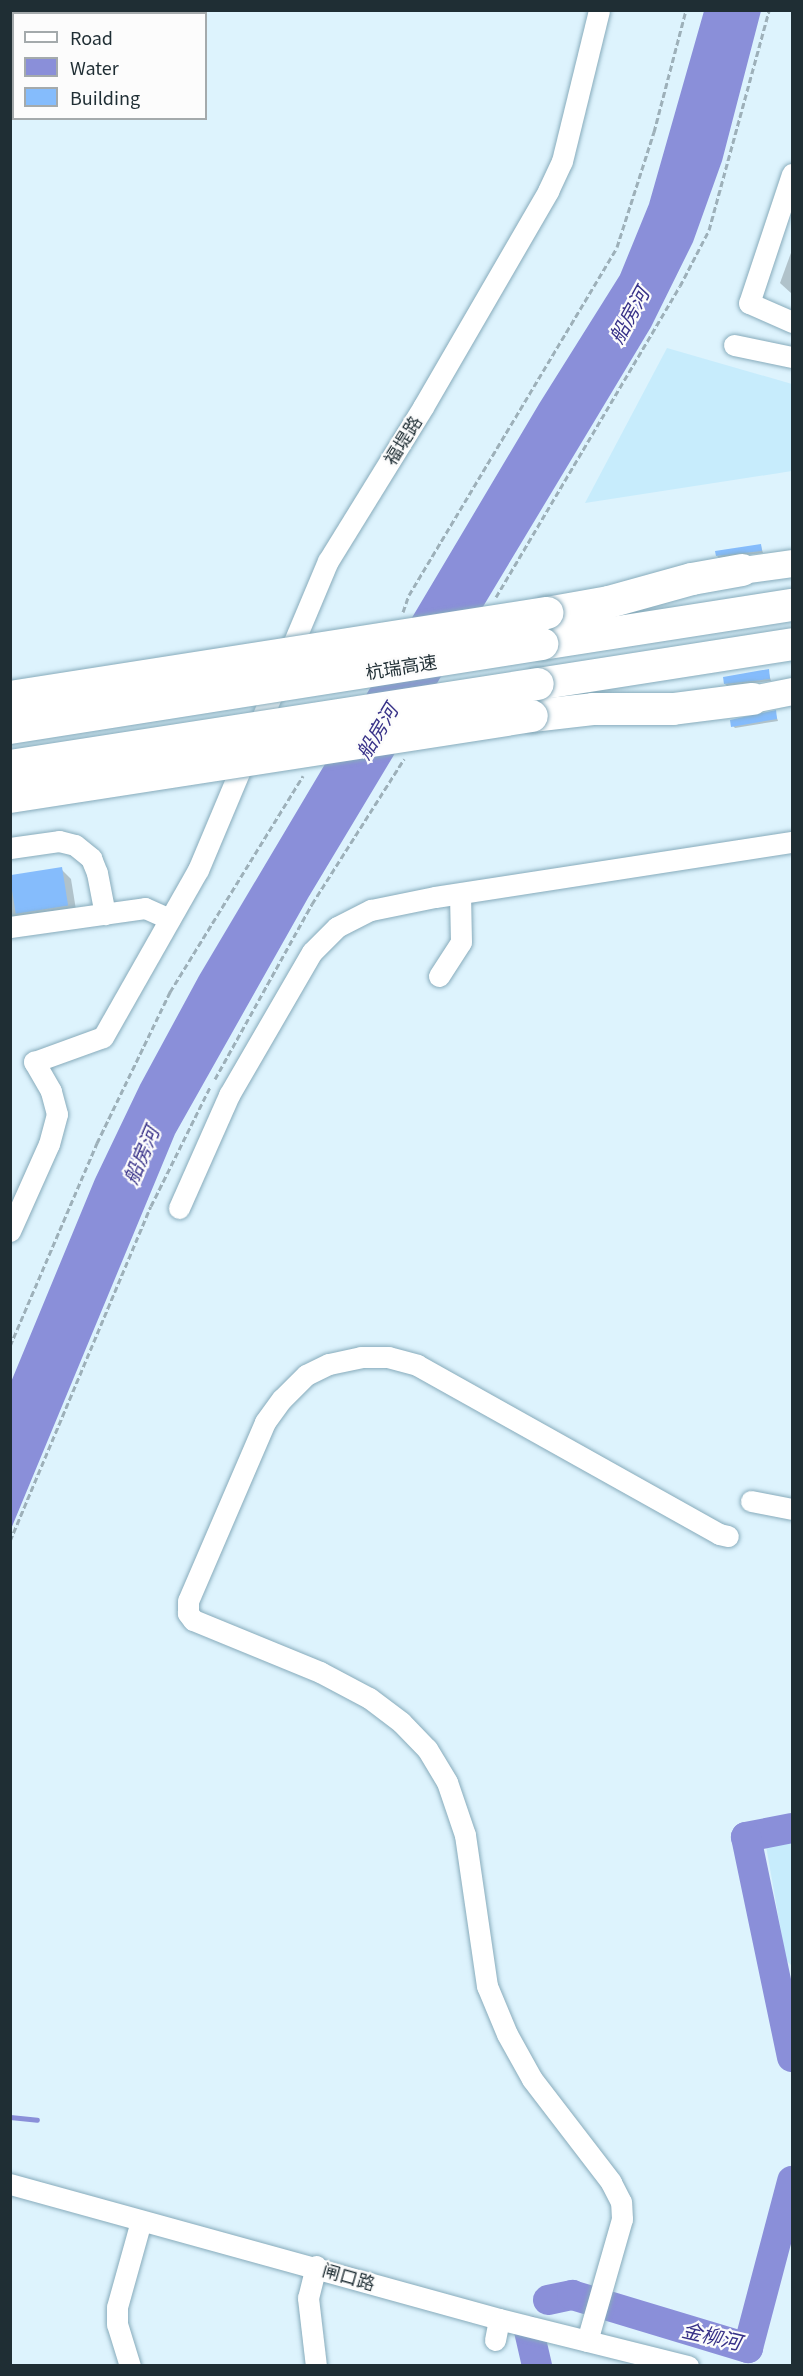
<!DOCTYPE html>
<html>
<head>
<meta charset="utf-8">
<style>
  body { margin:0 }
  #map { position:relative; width:803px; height:2376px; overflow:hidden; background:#ddf3fd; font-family:Georgia,"Noto Sans SC",serif }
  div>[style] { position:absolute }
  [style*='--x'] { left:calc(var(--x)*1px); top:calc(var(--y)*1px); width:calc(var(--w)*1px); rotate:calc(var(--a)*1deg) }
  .built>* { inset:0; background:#c7ecfc }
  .water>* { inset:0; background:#8a8fd9 }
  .shadow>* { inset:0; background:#0003 }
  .stream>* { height:5px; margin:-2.5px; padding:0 2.5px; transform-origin:2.5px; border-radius:2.5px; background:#8a8fd9 }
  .river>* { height:30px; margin:-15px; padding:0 15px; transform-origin:15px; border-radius:15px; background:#8a8fd9 }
  .building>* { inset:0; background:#85bcfc; transform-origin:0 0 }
  .path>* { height:3px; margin-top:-1.5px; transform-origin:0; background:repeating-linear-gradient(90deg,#9db0b9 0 6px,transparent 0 9px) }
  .roads { filter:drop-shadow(0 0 2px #87abbb) drop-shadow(0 0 2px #87abbb) }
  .minor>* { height:21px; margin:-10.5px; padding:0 10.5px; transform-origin:10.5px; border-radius:10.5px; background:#fff }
  .major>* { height:27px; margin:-13.5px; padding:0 13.5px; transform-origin:13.5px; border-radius:13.5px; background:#fff }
  .highway>* { height:32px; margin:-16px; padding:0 16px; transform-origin:16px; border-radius:16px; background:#fff }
  .bridges { filter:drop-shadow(0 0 2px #87abbb) drop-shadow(0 0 2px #87abbb) }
  .highway-bridge>* { height:32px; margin:-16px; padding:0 16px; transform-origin:16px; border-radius:16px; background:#fff }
  span { translate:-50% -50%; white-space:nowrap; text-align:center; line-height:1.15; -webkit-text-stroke:4.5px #fcfcfc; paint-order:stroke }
  .street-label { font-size:18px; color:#1f2e34 }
  .water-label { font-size:20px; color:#373188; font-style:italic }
  .frame { position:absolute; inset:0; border:12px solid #1f2e34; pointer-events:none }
  .legend { position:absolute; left:12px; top:12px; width:195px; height:108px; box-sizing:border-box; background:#fcfcfc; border:2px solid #a4aaac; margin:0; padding:8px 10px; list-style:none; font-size:18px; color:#1f2e34 }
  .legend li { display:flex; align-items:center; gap:12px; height:30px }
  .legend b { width:30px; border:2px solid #a4aaac }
</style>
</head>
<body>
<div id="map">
  <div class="built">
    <i style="clip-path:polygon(667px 348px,792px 384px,792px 471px,585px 503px)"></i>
    <i style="clip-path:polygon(792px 1833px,792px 1966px,786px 1960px,765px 1840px)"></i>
  </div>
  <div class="water">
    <i style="clip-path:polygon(704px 11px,761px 11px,722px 161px,693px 242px,651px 327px,308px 898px,175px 1134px,11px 1529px,11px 1382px,95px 1179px,140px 1085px,199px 976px,539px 404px,620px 275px,649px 204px)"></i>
  </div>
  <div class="shadow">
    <i style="clip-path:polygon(792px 250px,792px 294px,780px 283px)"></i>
    <i style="clip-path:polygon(761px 546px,763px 553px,719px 558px,717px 556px)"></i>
    <i style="clip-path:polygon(768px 670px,771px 681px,727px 686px,725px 684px)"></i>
    <i style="clip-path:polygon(775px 712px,778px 721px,735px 728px,733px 726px)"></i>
    <i style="clip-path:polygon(61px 869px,71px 879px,77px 916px,10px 930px,10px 876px)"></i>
  </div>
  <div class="stream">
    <i style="--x:10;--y:2117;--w:27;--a:6"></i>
  </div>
  <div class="river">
    <i style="--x:792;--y:1828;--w:47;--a:168.9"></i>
    <i style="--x:746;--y:1837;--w:225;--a:78.2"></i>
    <i style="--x:548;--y:2300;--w:25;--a:-12"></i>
    <i style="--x:572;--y:2295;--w:184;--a:16.8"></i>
    <i style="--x:748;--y:2348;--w:173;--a:-75.2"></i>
    <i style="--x:529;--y:2331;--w:36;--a:77"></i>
  </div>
  <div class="building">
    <i style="clip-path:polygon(761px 544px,762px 551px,716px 556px,715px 551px)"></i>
    <i style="clip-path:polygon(769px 669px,770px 679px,724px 684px,723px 677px)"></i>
    <i style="clip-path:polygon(776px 710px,777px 719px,731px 727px,730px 720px)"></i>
    <i style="left:62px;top:867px;width:39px;height:53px;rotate:81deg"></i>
  </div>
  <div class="path">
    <i style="--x:496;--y:597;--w:361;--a:-59.4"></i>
    <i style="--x:680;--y:286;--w:63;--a:-62.6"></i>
    <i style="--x:709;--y:230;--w:228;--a:-74.7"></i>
    <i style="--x:403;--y:612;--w:18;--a:-71"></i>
    <i style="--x:409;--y:595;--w:405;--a:-59.1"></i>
    <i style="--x:617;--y:247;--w:121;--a:-72.2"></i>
    <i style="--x:654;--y:132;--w:126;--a:-75.3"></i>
    <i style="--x:215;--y:1079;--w:200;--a:-61"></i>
    <i style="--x:312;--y:904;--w:172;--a:-57.6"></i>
    <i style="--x:10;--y:1346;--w:221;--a:-66.8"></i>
    <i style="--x:97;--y:1143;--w:168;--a:-64.2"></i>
    <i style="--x:170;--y:992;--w:254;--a:-58.4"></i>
    <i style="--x:10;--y:1541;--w:363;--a:-67.2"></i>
    <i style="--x:151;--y:1206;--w:133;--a:-63.6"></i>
  </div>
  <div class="roads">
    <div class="minor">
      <i style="--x:792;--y:174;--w:136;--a:108.4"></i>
      <i style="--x:749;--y:303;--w:47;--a:23.8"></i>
      <i style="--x:734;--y:345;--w:59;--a:11.7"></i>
      <i style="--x:10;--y:848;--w:49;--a:-8.1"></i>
      <i style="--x:59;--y:841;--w:16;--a:14"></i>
      <i style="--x:75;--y:845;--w:21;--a:39"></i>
      <i style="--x:91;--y:858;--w:16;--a:68"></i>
      <i style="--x:97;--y:873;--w:42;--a:79"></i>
      <i style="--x:10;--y:927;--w:136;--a:-8"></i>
      <i style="--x:145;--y:908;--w:27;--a:24"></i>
      <i style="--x:439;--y:976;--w:40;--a:-57.1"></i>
      <i style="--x:461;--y:942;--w:47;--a:-91.2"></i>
      <i style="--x:179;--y:1208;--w:124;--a:-66.1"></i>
      <i style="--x:229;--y:1095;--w:165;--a:-59.9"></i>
      <i style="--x:312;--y:952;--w:35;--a:-45"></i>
      <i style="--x:337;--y:927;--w:38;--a:-27"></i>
      <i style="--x:371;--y:910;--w:65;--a:-11.5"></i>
      <i style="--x:435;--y:897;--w:361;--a:-8.8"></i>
      <i style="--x:10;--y:1231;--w:95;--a:-65.9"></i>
      <i style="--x:49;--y:1144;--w:31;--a:-75"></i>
      <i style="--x:57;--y:1114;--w:24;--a:-105"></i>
      <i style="--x:51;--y:1091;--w:34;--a:-120"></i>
      <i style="--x:34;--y:1062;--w:73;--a:-19.9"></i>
      <i style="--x:103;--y:1037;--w:192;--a:-60.4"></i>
      <i style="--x:198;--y:870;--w:335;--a:-67.2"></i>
      <i style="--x:328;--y:561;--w:181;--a:-58.3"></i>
      <i style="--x:423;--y:407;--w:250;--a:-59.9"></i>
      <i style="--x:548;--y:191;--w:33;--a:-65"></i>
      <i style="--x:562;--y:161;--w:155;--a:-76.2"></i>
      <i style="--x:751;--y:1501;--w:42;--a:11"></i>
      <i style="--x:10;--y:2184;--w:507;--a:15.43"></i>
      <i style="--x:499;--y:2319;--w:195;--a:14"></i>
      <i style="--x:316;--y:2266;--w:33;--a:104"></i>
      <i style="--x:308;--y:2298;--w:68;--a:83.3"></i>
      <i style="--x:495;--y:2340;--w:21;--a:-79"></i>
      <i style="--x:587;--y:2341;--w:127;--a:-74"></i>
      <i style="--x:622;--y:2219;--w:17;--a:-93"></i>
      <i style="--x:621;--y:2202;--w:22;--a:-117"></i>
      <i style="--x:611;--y:2182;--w:130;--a:-127.5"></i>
      <i style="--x:532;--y:2079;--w:51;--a:-119.1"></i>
      <i style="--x:507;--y:2034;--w:52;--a:-112.6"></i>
      <i style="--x:487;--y:1986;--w:153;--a:-98.3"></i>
      <i style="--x:465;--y:1835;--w:56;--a:-108.8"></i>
      <i style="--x:447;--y:1782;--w:39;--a:-121"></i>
      <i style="--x:427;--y:1749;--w:37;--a:-134"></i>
      <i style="--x:401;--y:1722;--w:40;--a:-143"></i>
      <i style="--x:369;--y:1698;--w:55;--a:-152"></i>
      <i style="--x:320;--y:1672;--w:137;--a:-157.7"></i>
      <i style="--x:193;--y:1620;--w:9;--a:-126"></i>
      <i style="--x:188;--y:1613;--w:12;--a:-90"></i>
      <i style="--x:188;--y:1601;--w:195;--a:-66.7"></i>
      <i style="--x:265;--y:1422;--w:29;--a:-54"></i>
      <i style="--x:282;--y:1399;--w:34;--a:-45"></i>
      <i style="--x:306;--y:1375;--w:25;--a:-26"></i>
      <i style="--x:329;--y:1364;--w:33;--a:-12"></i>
      <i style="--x:361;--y:1357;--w:27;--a:0"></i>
      <i style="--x:388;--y:1357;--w:30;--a:15"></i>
      <i style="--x:417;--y:1365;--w:346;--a:29.2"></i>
      <i style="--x:719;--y:1534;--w:9;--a:13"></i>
      <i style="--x:130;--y:2366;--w:44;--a:-107.2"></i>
      <i style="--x:117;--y:2324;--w:17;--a:-90"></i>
      <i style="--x:117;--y:2307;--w:89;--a:-74.4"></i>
    </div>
    <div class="major">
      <i style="--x:742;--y:570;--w:50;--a:-8"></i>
      <i style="--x:752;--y:699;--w:41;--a:-11.3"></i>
    </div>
    <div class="highway">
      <i style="--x:547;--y:613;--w:63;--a:-10.1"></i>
      <i style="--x:609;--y:602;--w:86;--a:-15.5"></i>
      <i style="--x:692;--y:579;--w:51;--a:-10.2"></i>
      <i style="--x:542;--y:644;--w:253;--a:-8.9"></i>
      <i style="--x:538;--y:684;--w:257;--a:-8.9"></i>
      <i style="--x:532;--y:716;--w:61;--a:-6.5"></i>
      <i style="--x:593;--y:709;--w:80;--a:0"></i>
      <i style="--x:673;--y:709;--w:80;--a:-7.2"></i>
    </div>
  </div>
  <div class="bridges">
    <div class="highway-bridge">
      <i style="--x:10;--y:697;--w:544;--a:-8.89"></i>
      <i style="--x:10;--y:728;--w:539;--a:-8.97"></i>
      <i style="--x:10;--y:766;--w:534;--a:-8.83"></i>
      <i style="--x:10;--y:797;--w:528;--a:-8.82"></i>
    </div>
  </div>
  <div class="street-label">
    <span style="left:402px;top:440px;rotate:-58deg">福堤路</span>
    <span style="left:401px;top:666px;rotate:-9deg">杭瑞高速</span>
    <span style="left:349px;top:2276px;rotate:16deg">闸口路</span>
  </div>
  <div class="water-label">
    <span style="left:628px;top:315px;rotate:-61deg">船房河</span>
    <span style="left:376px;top:731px;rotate:-59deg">船房河</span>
    <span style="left:140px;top:1155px;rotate:-67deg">船房河</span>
    <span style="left:712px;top:2335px;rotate:13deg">金柳河</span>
  </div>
  <div class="frame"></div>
  <ul class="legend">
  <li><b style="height:8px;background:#fff"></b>Road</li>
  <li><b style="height:16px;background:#8a8fd9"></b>Water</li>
  <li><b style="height:16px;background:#85bcfc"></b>Building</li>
  </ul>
</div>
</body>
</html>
